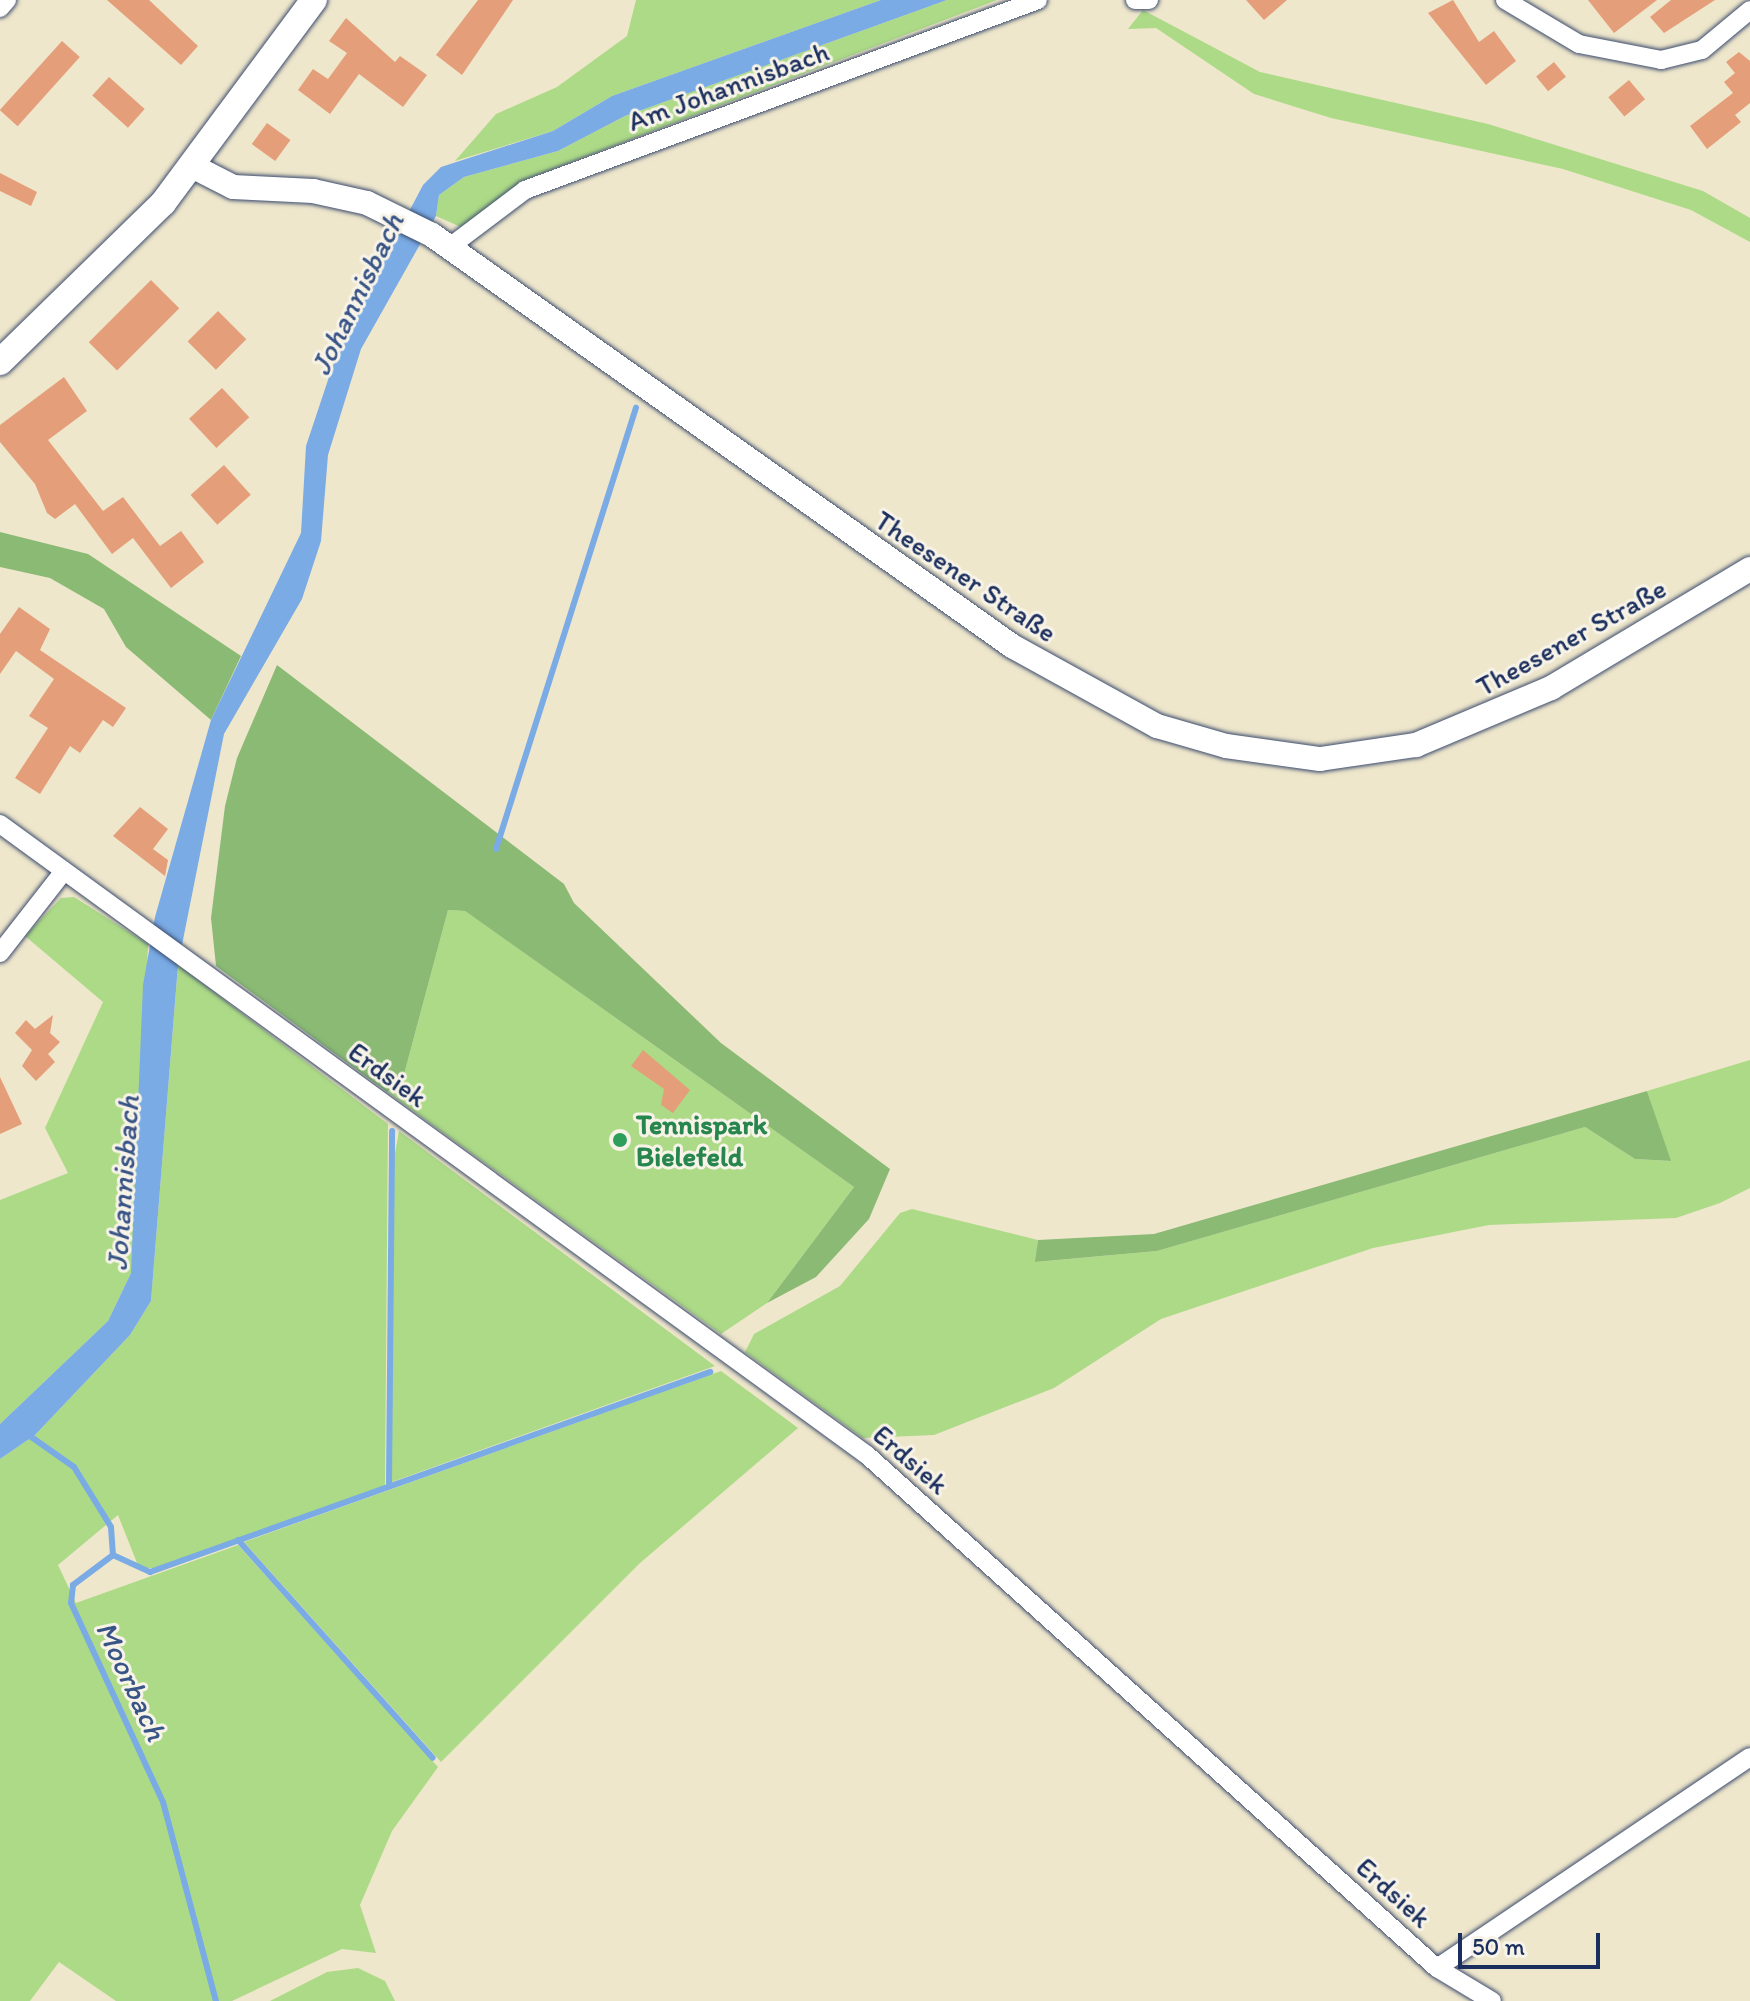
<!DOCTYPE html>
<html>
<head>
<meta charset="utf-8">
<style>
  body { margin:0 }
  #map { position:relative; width:1750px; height:2001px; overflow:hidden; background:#efe7cc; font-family:Itim,sans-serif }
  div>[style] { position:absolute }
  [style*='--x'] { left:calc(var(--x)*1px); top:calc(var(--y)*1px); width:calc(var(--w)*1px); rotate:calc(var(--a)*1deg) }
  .green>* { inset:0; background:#adda87 }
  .forest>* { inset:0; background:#8aba74 }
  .water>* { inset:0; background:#7aabe5 }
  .stream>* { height:6px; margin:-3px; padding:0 3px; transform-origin:3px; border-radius:3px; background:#7aabe5 }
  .building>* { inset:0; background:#e49e7a; transform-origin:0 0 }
  .roads { filter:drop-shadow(0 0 2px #3b4b6e) drop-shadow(0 0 2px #3b4b6e) }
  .minor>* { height:18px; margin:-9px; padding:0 9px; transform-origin:9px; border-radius:9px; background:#fff }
  .tertiary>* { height:24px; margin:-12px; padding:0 12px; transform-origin:12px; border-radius:12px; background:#fff }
  .secondary>* { height:26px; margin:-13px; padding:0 13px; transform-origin:13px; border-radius:13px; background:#fff }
  .dots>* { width:22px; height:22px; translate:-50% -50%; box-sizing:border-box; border:4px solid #f7f3e8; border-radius:50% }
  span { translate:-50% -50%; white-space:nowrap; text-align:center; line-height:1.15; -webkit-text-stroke:6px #f7f3e8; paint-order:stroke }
  .street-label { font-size:28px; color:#1b2f5e }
  .leisure-label { font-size:28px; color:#27864d; font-weight:700 }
  .left { translate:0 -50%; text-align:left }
  .water-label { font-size:30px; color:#385486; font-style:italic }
  .scale { position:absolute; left:1458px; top:1933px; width:142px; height:36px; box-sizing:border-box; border:4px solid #1b2f5e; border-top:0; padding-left:10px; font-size:24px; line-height:28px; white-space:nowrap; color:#1b2f5e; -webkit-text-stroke:6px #f7f3e8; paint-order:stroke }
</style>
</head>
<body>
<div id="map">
  <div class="green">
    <i style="clip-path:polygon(636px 0,881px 0,612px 96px,553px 131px,455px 161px,496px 114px,557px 87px,627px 36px)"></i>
    <i style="clip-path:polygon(947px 0,997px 0,524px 180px,461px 227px,436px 216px,439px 195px,464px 177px,558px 151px,625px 116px)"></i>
    <i style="clip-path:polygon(1143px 10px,1260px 72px,1488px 124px,1703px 191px,1750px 218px,1750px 242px,1691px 210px,1563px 169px,1331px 118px,1254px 94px,1156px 28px,1128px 29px)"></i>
    <i style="clip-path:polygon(74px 897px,148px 944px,138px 1235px,131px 1273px,108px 1321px,0 1424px,0 1200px,68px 1173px,45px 1128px,103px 1002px,25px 936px,61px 898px)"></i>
    <i style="clip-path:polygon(448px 910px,465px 911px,854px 1187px,767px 1303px,721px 1334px,387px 1092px,402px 1082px)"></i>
    <i style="clip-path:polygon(178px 965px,388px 1124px,385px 1486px,156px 1568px,139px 1568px,118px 1515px,58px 1565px,76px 1603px,238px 1545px,438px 1767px,392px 1831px,360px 1905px,376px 1953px,342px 1949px,232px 2001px,116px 2001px,59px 1962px,30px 2001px,0 2001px,0 1459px,35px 1435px,130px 1335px,151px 1301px)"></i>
    <i style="clip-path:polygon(1750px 1060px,1750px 1188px,1720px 1203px,1676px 1218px,1489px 1225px,1373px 1248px,1161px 1319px,1054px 1388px,934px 1435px,863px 1438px,745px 1352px,754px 1334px,840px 1286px,900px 1213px,912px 1209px,1038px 1240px,1036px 1262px,1157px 1251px,1585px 1127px,1635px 1159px,1670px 1161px,1647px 1091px)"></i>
    <i style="clip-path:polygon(399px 1131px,715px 1366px,392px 1482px,391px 1175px)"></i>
    <i style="clip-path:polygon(721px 1371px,798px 1428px,640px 1563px,441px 1762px,244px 1542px)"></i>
    <i style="clip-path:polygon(358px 1968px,385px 1981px,395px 2001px,270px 2001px,327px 1972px)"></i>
  </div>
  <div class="forest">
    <i style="clip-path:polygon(0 532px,88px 554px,241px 656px,211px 720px,126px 647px,104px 609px,50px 578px,0 567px)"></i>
    <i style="clip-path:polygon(277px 665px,564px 884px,574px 903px,721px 1043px,890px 1169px,869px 1219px,816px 1277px,767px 1303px,854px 1187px,465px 911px,448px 910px,402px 1082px,387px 1092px,216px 966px,211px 918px,225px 806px,237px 758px)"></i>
    <i style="clip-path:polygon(1647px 1091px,1671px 1161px,1635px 1159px,1585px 1127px,1157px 1251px,1035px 1262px,1038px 1240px,1154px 1234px)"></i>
  </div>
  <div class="water">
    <i style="clip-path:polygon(881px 0,947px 0,625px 116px,558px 151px,464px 177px,439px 195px,436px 216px,361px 349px,328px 455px,321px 541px,302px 599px,224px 734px,178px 965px,151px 1301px,130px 1335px,35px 1435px,0 1459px,0 1424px,108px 1321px,131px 1273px,143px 985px,155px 917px,211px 720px,301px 533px,306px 446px,341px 341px,423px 185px,441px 167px,553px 131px,612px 96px)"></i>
  </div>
  <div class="stream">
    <i style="--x:496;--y:849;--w:463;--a:-72.4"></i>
    <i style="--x:27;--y:1434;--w:57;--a:35.1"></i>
    <i style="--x:74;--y:1467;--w:70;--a:58.3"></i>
    <i style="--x:111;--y:1527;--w:28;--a:86"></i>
    <i style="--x:113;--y:1555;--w:50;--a:143.1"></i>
    <i style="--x:73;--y:1585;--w:18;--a:96"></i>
    <i style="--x:71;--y:1603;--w:219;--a:65.2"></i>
    <i style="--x:163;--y:1802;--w:206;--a:75.1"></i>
    <i style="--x:389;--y:1486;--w:355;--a:-89.5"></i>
    <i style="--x:238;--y:1540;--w:292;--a:48.2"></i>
    <i style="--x:113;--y:1555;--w:41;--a:24.7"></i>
    <i style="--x:150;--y:1572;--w:595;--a:-19.65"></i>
  </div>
  <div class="building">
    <i style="clip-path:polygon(107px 0,149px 0,198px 46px,181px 65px)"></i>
    <i style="clip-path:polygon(478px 0,513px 0,462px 75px,436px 55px)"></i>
    <i style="clip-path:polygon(1246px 0,1287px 0,1264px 20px)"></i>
    <i style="clip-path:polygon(1453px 0,1479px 42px,1494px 31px,1516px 61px,1486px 85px,1428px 13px)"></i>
    <i style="clip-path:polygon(1588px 0,1657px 0,1614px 33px)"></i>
    <i style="clip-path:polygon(1671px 0,1715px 0,1664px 33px,1650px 17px)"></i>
    <i style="clip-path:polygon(346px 18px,395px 62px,400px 56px,427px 75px,403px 107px,359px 74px,330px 114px,298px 90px,313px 69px,328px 79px,347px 53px,329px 41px)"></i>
    <i style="left:62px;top:41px;width:24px;height:93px;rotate:42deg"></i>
    <i style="clip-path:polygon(1739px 52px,1750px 61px,1750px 103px,1735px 115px,1741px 122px,1707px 149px,1690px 126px,1733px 93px,1724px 82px,1735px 73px,1726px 62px)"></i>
    <i style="left:1554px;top:62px;width:19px;height:23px;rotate:51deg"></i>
    <i style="left:109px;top:77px;width:48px;height:25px;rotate:42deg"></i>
    <i style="left:1629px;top:80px;width:25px;height:27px;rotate:50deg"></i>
    <i style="left:267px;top:123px;width:29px;height:26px;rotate:36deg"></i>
    <i style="clip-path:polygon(0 173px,37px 192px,31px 206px,0 191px)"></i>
    <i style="left:151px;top:280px;width:40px;height:88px;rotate:45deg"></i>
    <i style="left:218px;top:311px;width:40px;height:43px;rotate:45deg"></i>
    <i style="clip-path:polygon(64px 377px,87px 411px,48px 440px,103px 511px,123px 497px,160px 546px,181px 531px,204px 562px,171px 588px,133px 538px,112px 554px,75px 504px,55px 519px,47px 513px,35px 484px,0 442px,0 425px)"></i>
    <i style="left:222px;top:388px;width:40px;height:45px;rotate:47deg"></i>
    <i style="left:224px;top:465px;width:40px;height:45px;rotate:48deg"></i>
    <i style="clip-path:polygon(19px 607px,50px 629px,40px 650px,126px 708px,113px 727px,103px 720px,80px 753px,70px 746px,40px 794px,15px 778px,48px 728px,29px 716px,54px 679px,16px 651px,0 674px,0 634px)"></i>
    <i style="clip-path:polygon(140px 807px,168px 829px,153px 849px,168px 860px,165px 876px,113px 836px)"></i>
    <i style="clip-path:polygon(53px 1015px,50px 1033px,60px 1042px,48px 1054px,55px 1062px,36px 1081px,22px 1066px,32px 1050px,15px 1033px,26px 1020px,35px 1029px)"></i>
    <i style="clip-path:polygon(643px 1050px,690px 1090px,673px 1113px,661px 1105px,664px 1089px,631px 1066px)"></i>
    <i style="clip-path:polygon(0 1077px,22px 1124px,0 1134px)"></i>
  </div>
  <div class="roads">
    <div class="minor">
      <i style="--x:1135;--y:0;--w:14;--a:0"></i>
      <i style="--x:1505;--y:0;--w:86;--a:30.7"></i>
      <i style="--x:1579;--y:44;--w:84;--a:11"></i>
      <i style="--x:1661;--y:60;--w:42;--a:-13.7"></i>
      <i style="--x:1702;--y:50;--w:62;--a:-39.8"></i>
      <i style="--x:0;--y:8;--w:11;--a:-49"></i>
      <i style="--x:451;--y:246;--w:93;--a:-37.1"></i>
      <i style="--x:525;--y:190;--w:547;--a:-20.32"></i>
      <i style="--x:0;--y:824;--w:1072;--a:36.05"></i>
      <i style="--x:867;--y:1455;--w:767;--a:41.99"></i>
      <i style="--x:1437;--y:1968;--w:64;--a:31"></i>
      <i style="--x:0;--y:953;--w:104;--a:-52"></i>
      <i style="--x:1437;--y:1968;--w:377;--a:-34"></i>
    </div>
    <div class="tertiary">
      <i style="--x:194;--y:167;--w:44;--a:27.1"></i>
      <i style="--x:233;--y:187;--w:80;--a:2.9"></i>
      <i style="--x:313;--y:191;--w:55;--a:12.5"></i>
      <i style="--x:367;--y:203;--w:72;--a:26.2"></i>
      <i style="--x:432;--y:235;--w:711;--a:35.32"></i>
      <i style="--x:1012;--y:646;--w:166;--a:28.9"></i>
      <i style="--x:1157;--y:726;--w:72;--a:16.2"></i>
      <i style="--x:1226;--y:746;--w:95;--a:7.9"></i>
      <i style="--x:1320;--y:759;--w:97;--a:-8.3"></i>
      <i style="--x:1416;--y:745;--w:147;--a:-22.9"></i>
      <i style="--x:1551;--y:688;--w:232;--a:-30.9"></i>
    </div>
    <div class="secondary">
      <i style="--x:0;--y:362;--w:228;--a:-44.3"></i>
      <i style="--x:163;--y:203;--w:253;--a:-53.4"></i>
    </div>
  </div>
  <div class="dots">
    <i style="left:620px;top:1140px;background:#2e9e5b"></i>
  </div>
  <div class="street-label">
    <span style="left:728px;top:86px;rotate:-20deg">Am Johannisbach</span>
    <span style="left:966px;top:576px;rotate:34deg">Theesener Straße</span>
    <span style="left:1571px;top:637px;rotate:-29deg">Theesener Straße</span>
    <span style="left:388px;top:1074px;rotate:36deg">Erdsiek</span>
    <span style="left:911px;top:1459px;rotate:41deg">Erdsiek</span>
    <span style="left:1394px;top:1892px;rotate:42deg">Erdsiek</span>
  </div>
  <div class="leisure-label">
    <span class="left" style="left:636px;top:1140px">Tennispark<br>Bielefeld</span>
  </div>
  <div class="water-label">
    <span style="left:357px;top:294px;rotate:-64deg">Johannisbach</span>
    <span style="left:123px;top:1183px;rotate:-86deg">Johannisbach</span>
    <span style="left:131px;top:1681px;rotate:65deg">Moorbach</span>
  </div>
  <div class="scale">50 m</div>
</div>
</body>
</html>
